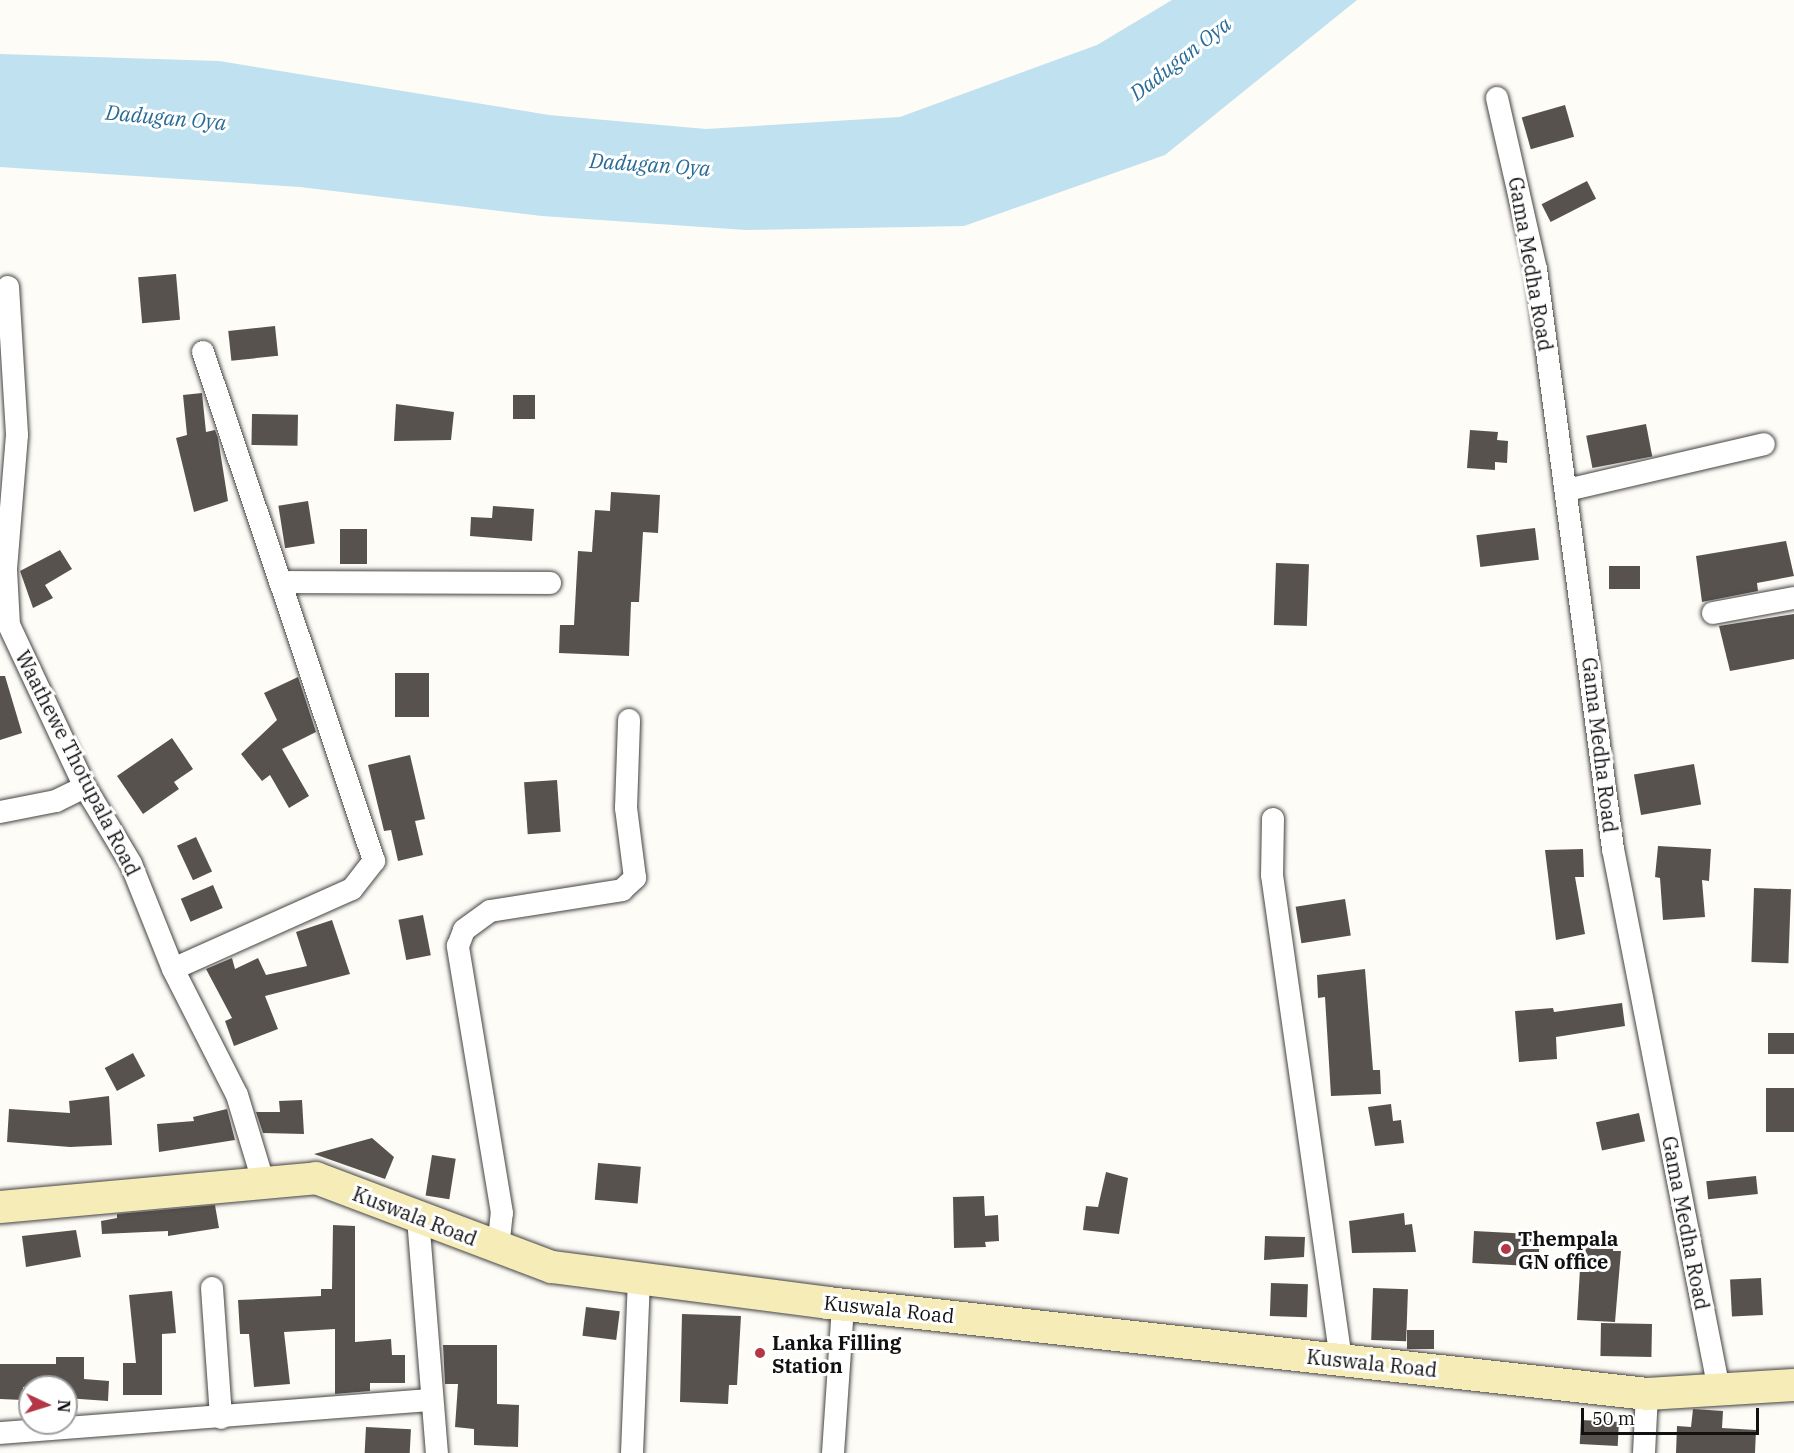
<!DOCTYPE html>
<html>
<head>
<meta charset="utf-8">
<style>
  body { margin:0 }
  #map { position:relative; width:1794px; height:1453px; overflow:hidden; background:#fefcf6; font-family:"IBM Plex Serif",serif }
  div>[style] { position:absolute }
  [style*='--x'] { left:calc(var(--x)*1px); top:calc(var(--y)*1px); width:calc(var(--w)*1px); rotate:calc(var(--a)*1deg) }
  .water>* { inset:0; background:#c0e1f0 }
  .building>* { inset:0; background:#58524e; transform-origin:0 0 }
  .roads { filter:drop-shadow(0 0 2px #444) drop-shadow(0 0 2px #444) }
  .street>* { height:22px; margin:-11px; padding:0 11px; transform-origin:11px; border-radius:11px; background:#fff }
  .secondary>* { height:32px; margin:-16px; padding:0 16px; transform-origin:16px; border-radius:16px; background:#f6ecb8 }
  .dots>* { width:16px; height:16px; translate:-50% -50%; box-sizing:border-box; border:3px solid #fff; border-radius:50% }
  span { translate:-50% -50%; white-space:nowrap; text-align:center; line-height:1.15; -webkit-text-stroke:6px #fff; paint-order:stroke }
  .street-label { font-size:20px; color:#111 }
  .poi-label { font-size:20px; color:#111; font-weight:700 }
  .left { translate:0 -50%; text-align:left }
  .water-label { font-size:21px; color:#276b96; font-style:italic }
  .north { position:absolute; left:18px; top:1375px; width:60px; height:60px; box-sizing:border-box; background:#fff; border:2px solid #a0a0a0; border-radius:50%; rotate:94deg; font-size:16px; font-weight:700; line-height:24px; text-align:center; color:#111 }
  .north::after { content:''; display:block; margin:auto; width:21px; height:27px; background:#b33744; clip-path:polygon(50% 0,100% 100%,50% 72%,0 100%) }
  .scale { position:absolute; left:1581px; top:1408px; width:178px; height:27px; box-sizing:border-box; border:3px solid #111; border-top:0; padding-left:8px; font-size:18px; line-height:21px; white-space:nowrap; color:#111; -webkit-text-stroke:4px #fff; paint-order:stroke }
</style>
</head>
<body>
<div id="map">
  <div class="water">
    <i style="clip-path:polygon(1172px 0,1357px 0,1165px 155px,964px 226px,746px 230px,542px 216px,300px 187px,0 167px,0 54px,219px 61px,549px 115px,706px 129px,900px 117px,1097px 45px)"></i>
  </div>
  <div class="building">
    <i style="left:1565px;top:105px;width:33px;height:45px;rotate:74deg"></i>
    <i style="left:1587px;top:181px;width:20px;height:51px;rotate:63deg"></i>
    <i style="left:176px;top:274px;width:46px;height:38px;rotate:85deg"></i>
    <i style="left:275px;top:326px;width:30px;height:47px;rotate:84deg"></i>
    <i style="clip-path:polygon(202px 393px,206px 432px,215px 430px,218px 438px,228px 501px,194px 512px,176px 438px,187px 435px,183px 395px)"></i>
    <i style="left:513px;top:395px;width:22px;height:24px"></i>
    <i style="clip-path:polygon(396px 404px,454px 412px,451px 440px,394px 441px)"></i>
    <i style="left:252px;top:414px;width:46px;height:31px;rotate:1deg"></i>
    <i style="left:1646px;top:424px;width:33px;height:61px;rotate:79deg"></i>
    <i style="clip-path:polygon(1470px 430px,1498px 432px,1497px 440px,1508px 441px,1507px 463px,1495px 462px,1495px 470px,1467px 468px)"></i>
    <i style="clip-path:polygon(611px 492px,660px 495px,658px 533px,643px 532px,639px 602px,631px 602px,629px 656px,559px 653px,560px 625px,574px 625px,578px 551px,592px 552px,595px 510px,610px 511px)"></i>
    <i style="left:308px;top:501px;width:43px;height:30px;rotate:81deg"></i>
    <i style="clip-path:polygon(493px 506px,534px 509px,532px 541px,470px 536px,471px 517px,492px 518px)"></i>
    <i style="left:1535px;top:528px;width:32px;height:59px;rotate:83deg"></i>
    <i style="left:340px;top:529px;width:27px;height:35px"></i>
    <i style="clip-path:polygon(1786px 541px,1794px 576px,1757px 583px,1758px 591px,1702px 602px,1696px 556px)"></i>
    <i style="clip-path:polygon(60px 550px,72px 569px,45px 585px,53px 598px,33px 608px,20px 571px)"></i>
    <i style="left:1276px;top:563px;width:33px;height:62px;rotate:2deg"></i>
    <i style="left:1609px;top:566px;width:31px;height:23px"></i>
    <i style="clip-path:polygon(1794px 614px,1794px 659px,1730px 671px,1719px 626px)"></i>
    <i style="left:395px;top:673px;width:34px;height:44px"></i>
    <i style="clip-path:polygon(0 676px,5px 676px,22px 733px,0 740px)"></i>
    <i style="clip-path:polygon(298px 677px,316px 732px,282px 749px,309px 796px,289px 808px,270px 775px,262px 781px,241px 754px,277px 720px,264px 693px)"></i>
    <i style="clip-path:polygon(172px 738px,193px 769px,174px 782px,179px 789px,143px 814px,117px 776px)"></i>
    <i style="clip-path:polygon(410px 755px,425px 819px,415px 821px,423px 855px,398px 861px,391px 830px,384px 831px,368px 765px)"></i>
    <i style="left:1694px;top:764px;width:41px;height:61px;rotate:80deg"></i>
    <i style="left:557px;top:780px;width:52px;height:33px;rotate:86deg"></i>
    <i style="left:196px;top:837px;width:38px;height:21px;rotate:65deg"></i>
    <i style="clip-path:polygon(1658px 846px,1711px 849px,1709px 881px,1702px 880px,1705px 917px,1663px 920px,1660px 878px,1655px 877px)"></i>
    <i style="clip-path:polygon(1583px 849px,1584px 877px,1575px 877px,1585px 934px,1556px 940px,1545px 850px)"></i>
    <i style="left:213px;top:885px;width:25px;height:35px;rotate:67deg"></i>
    <i style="left:1754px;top:888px;width:37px;height:74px;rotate:2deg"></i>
    <i style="left:1345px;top:899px;width:37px;height:50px;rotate:81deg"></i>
    <i style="left:423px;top:915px;width:41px;height:25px;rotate:79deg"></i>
    <i style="clip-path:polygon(332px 920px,350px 974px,265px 996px,278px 1029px,234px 1046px,225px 1021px,232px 1018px,206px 969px,232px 958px,235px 969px,258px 958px,266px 975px,307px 966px,296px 932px)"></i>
    <i style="clip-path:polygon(1365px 969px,1373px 1070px,1380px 1070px,1381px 1094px,1331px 1096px,1325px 997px,1318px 998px,1317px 975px)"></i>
    <i style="clip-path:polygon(1622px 1003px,1625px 1026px,1556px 1037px,1557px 1059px,1519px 1062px,1515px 1011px,1553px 1008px,1554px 1012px)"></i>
    <i style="left:1768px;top:1033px;width:26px;height:21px"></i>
    <i style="left:133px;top:1053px;width:26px;height:32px;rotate:62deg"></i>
    <i style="left:1794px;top:1088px;width:44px;height:28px;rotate:90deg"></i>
    <i style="clip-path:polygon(109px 1096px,112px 1145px,70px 1147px,7px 1142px,9px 1109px,70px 1113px,69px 1101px)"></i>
    <i style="clip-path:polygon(302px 1100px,304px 1134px,263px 1133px,256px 1112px,280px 1112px,279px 1101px)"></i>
    <i style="clip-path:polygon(1391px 1104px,1393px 1121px,1401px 1120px,1404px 1143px,1375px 1146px,1368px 1107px)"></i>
    <i style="clip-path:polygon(227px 1109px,235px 1140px,159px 1152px,157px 1124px,194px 1121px,193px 1117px)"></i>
    <i style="left:1639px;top:1113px;width:29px;height:44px;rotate:78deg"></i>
    <i style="clip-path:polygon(372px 1138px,394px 1157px,385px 1179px,314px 1154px)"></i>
    <i style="left:432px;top:1155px;width:24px;height:41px;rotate:9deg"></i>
    <i style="left:598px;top:1163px;width:43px;height:37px;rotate:5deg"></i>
    <i style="clip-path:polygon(1106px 1172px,1128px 1178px,1119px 1234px,1083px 1230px,1086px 1206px,1098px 1207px)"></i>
    <i style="left:1756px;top:1176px;width:18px;height:50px;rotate:84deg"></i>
    <i style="clip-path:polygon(984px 1196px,985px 1216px,998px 1215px,999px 1241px,985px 1242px,986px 1247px,954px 1248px,953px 1197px)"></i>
    <i style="clip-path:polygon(215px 1205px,219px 1228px,168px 1236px,168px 1231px,102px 1234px,101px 1221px,117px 1218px,117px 1214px)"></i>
    <i style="clip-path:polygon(1404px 1213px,1405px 1225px,1412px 1224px,1416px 1252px,1352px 1253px,1349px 1221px)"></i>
    <i style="clip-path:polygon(333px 1225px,355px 1226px,355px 1342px,391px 1339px,392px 1355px,405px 1355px,405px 1383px,370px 1383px,370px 1391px,335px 1394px,335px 1329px,284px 1332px,290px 1384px,254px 1387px,249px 1334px,240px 1334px,238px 1300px,321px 1296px,321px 1289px,332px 1289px)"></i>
    <i style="clip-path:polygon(76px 1230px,81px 1257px,26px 1267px,22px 1236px)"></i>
    <i style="left:1474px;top:1231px;width:66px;height:32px;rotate:3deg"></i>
    <i style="clip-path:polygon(1582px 1235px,1614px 1237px,1613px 1251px,1621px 1251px,1615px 1322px,1577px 1320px)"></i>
    <i style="clip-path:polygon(1265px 1236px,1305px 1237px,1304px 1257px,1264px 1260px)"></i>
    <i style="left:1761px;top:1278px;width:37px;height:31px;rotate:87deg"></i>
    <i style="left:1271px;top:1283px;width:37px;height:33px;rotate:2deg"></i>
    <i style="left:1373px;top:1288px;width:35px;height:52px;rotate:2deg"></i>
    <i style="clip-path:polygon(172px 1291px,176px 1333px,162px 1334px,162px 1395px,123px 1395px,123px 1363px,136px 1363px,129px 1295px)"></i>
    <i style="left:586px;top:1307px;width:34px;height:29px;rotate:7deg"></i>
    <i style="clip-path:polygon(682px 1314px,741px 1316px,737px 1385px,729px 1385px,728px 1404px,680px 1402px)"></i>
    <i style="left:1601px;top:1323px;width:51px;height:33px;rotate:1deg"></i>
    <i style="left:1407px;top:1330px;width:27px;height:19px"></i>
    <i style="clip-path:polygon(443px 1345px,497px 1345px,497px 1404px,519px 1405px,518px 1447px,474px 1445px,474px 1429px,455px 1427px,458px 1384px,445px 1384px)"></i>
    <i style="clip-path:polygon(56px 1357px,84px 1357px,84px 1379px,109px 1381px,108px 1401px,66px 1398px,66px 1387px,23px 1387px,23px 1400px,0 1399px,0 1364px,56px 1364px)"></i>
    <i style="clip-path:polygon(1693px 1409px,1723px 1411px,1722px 1428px,1756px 1430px,1755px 1453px,1676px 1453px,1677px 1426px,1691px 1427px)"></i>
    <i style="left:1581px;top:1420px;width:38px;height:24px;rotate:3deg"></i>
    <i style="left:366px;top:1427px;width:45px;height:26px;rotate:3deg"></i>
  </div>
  <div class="roads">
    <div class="street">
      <i style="--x:1497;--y:98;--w:175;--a:77.2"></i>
      <i style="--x:1536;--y:269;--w:585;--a:82.44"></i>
      <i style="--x:1613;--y:849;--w:551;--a:78.91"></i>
      <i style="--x:8;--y:287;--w:148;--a:86.5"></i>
      <i style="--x:17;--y:435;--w:135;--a:94.7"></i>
      <i style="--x:6;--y:570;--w:55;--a:86.9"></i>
      <i style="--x:9;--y:625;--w:179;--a:64.9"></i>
      <i style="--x:85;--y:787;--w:90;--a:59.1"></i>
      <i style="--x:131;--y:864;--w:113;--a:68.2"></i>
      <i style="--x:173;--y:969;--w:141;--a:63.1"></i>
      <i style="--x:237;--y:1095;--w:90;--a:73.2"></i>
      <i style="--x:1567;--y:490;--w:202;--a:-13.1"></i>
      <i style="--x:280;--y:582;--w:270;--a:0.2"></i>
      <i style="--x:1713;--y:613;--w:82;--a:-10.5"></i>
      <i style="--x:0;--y:812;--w:57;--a:-11.1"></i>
      <i style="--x:56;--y:801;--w:32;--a:-26"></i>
      <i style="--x:1273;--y:819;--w:56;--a:91"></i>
      <i style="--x:1272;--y:875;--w:490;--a:81.9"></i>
      <i style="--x:173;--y:969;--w:196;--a:-24.1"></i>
      <i style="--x:352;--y:889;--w:36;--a:-52"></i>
      <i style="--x:374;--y:861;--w:537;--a:-108.57"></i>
      <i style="--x:418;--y:1218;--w:236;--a:85.4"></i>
      <i style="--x:498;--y:1249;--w:36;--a:-84"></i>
      <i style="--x:502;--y:1213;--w:271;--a:-99.4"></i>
      <i style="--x:458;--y:946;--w:17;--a:-69"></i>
      <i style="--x:464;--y:930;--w:32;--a:-36"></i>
      <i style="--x:490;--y:911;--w:134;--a:-9"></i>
      <i style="--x:622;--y:890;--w:18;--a:-43"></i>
      <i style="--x:635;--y:878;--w:71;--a:-97.3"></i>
      <i style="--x:626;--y:808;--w:88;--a:-88"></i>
      <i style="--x:212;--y:1288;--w:130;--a:86"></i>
      <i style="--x:0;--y:1433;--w:433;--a:-4.4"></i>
      <i style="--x:632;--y:1453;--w:175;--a:-87.7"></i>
      <i style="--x:833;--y:1453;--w:148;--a:-86.1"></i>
      <i style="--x:1644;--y:1453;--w:59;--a:-87.1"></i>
    </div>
    <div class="secondary">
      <i style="--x:0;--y:1207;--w:317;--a:-5.2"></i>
      <i style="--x:316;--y:1178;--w:252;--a:20.7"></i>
      <i style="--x:552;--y:1267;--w:278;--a:7.4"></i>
      <i style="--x:828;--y:1303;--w:824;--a:6.34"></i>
      <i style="--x:1647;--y:1394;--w:147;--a:-3.5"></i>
    </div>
  </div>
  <div class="dots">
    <i style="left:1506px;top:1249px;background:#b33744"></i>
    <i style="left:760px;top:1353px;background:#b33744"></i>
  </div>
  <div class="street-label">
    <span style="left:1531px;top:264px;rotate:80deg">Gama Medha Road</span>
    <span style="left:1600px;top:745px;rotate:83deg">Gama Medha Road</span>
    <span style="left:78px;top:763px;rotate:63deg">Waathewe Thotupala Road</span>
    <span style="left:415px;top:1216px;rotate:21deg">Kuswala Road</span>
    <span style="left:1686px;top:1223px;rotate:79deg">Gama Medha Road</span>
    <span style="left:889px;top:1309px;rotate:6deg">Kuswala Road</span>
    <span style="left:1372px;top:1363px;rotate:6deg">Kuswala Road</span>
  </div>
  <div class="poi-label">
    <span class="left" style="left:1518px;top:1250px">Thempala<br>GN office</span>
    <span class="left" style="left:772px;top:1354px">Lanka Filling<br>Station</span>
  </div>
  <div class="water-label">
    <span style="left:1180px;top:58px;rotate:-38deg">Dadugan Oya</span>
    <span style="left:166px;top:117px;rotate:5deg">Dadugan Oya</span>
    <span style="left:650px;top:164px;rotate:4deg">Dadugan Oya</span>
  </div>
  <div class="north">N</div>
  <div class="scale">50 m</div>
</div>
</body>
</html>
